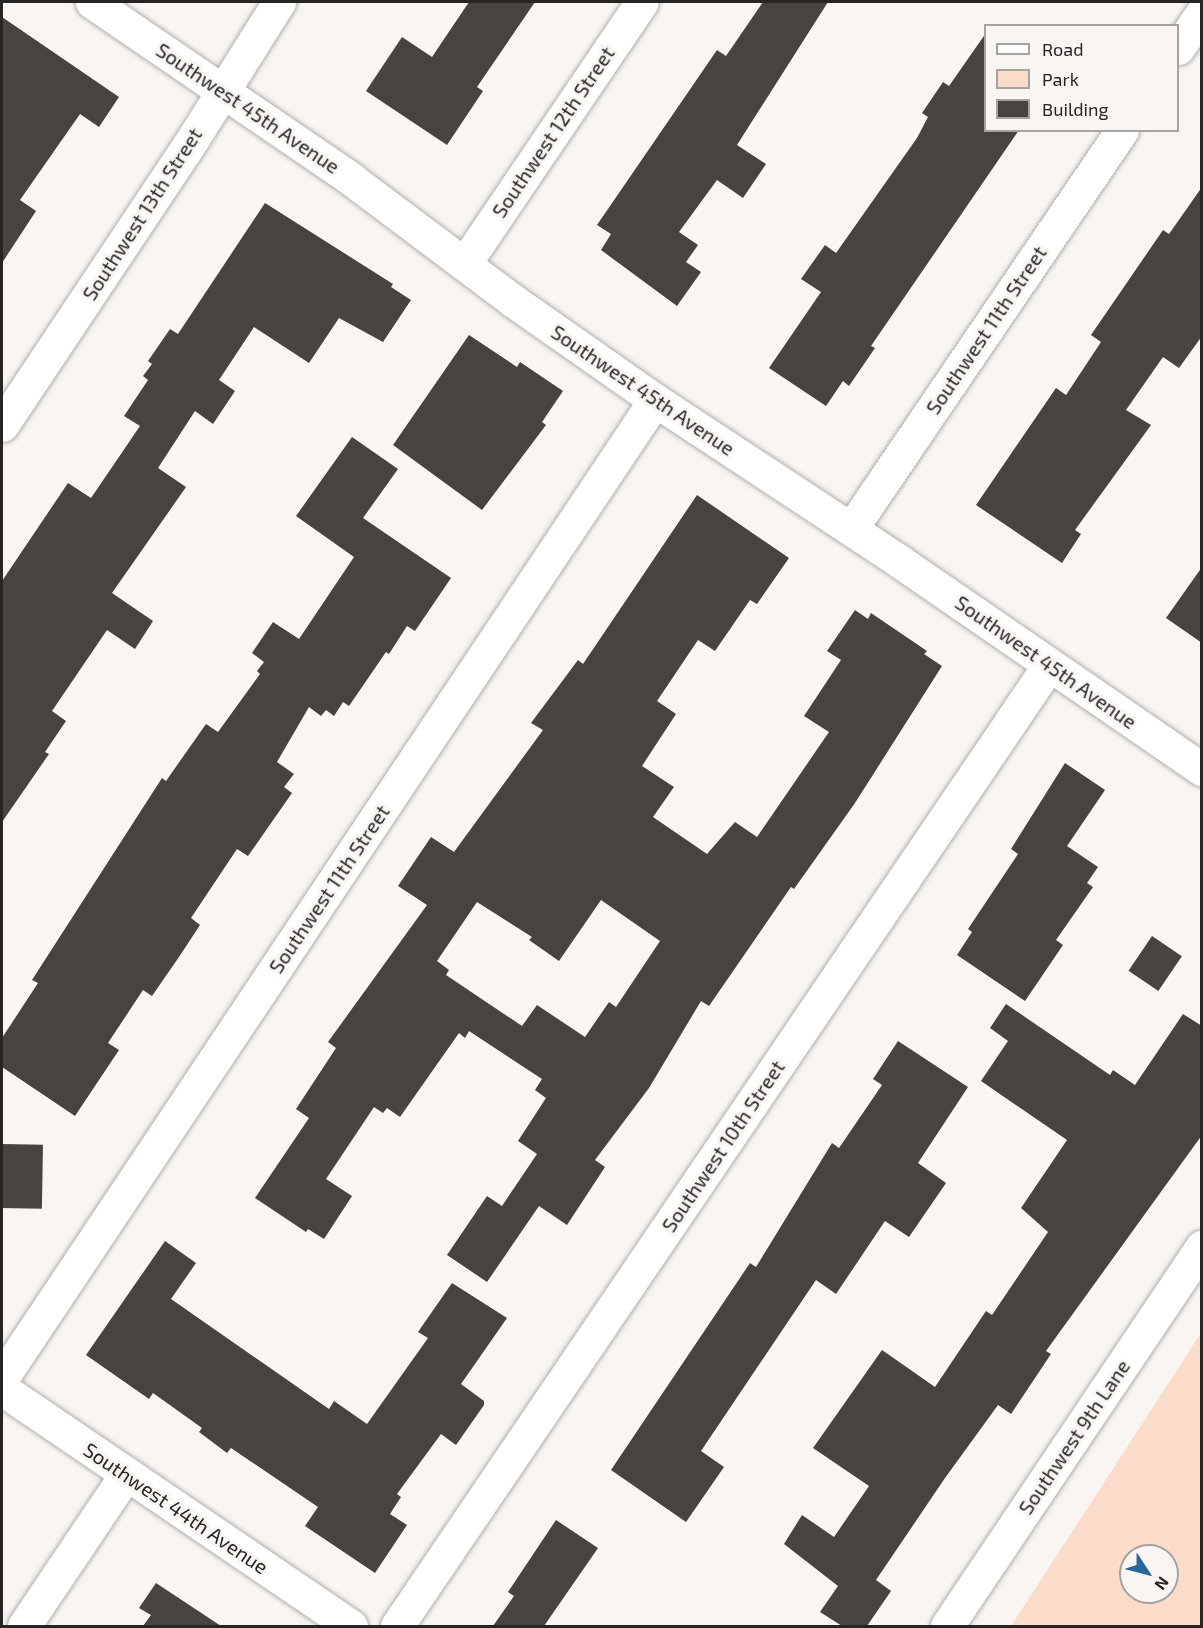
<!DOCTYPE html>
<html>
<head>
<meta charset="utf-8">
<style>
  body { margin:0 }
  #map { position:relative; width:1203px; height:1628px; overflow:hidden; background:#f9f5f3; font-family:"Exo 2",sans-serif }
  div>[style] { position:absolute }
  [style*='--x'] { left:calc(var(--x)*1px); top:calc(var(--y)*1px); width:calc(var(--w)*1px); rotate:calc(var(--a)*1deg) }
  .green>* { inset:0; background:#fbdccb }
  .building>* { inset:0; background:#464341; transform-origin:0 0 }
  .roads { filter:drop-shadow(0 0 2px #b1aeac) drop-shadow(0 0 2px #b1aeac) }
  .street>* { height:33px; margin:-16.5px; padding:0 16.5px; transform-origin:16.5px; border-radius:16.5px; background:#fff }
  span { translate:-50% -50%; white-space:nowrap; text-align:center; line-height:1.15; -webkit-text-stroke:6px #f9f5f3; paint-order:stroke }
  .street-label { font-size:20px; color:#262524 }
  .frame { position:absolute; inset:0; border:3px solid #262524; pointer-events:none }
  .legend { position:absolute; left:984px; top:24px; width:195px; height:108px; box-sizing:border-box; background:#f9f5f3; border:2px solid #a5a2a0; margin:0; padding:8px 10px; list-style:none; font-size:18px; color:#262524 }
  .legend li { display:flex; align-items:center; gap:12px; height:30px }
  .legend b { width:30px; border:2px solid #a5a2a0 }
  .north { position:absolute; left:1119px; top:1544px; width:60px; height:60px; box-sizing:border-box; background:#f9f5f3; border:2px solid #a5a2a0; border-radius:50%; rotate:126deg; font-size:16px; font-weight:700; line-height:24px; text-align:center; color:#262524 }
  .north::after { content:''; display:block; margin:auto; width:21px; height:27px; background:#2a669e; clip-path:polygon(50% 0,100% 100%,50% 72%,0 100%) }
</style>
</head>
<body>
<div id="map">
  <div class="green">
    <i style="clip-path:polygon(evenodd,1201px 1333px,1201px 1626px,1011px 1626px,1201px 1333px,1131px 1556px,1167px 1556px,1167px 1592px,1131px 1592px,1131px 1556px)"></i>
  </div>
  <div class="building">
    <i style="clip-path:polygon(469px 2px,535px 2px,477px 87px,483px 91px,447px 145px,366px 91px,402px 37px,432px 57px)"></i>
    <i style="clip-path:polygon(763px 2px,828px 2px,737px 145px,766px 164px,743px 198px,717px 180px,679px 232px,698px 245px,686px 262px,701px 272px,677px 306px,601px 250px,611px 234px,597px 225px,717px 50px,726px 56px)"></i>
    <i style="clip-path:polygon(2px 17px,119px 97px,99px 127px,80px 114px,20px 200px,36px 211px,2px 263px)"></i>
    <i style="clip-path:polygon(986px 33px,986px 130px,1019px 130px,871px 346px,875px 348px,849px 386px,843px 381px,826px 406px,769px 368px,821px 292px,801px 279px,825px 245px,836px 253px,917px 138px,928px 117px,922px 113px,943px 82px,949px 86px)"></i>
    <i style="clip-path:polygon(1202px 187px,1202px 336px,1179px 368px,1163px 357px,1126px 410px,1151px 425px,1075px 530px,1081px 534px,1062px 563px,976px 505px,1056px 388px,1066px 395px,1101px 342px,1091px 335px,1163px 230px,1169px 234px)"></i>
    <i style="clip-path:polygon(265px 203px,393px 284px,391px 287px,411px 300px,383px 342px,339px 318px,309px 363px,254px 327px,219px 380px,235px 391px,213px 424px,195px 411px,158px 468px,186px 487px,112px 593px,153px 621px,135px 649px,107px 630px,52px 711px,66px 721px,45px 752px,49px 754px,2px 822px,2px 581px,68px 483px,91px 498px,140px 426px,124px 416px,148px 380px,143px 376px,152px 364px,148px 361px,170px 329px,178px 334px)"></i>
    <i style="clip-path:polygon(469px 335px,517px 367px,520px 362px,563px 391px,542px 422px,546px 425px,482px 510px,393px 445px)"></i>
    <i style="clip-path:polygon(352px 437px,398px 469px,363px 518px,451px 578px,415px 631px,407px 626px,389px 654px,386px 652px,349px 706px,343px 702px,334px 716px,326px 710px,321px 716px,309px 707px,277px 762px,294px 774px,284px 787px,292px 793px,248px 856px,237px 849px,191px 918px,200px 925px,179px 957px,152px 996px,143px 990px,108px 1043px,119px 1050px,75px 1116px,2px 1067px,2px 1038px,38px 983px,32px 980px,162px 778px,166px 781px,206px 724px,218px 732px,260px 674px,257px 671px,264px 662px,252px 653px,273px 622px,299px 639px,354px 557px,296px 516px)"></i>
    <i style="clip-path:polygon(evenodd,697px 495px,789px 558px,757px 604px,750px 600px,715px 651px,698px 640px,657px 701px,676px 714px,642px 766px,674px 787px,653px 817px,707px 854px,735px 822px,757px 837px,829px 732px,804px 716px,841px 660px,827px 651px,855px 610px,868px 619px,871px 613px,927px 651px,924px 654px,942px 666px,855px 803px,794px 889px,791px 887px,709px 1006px,701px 1001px,649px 1088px,595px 1160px,605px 1167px,567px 1225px,539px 1206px,487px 1282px,447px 1255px,487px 1196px,502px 1206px,537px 1154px,518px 1141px,546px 1098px,535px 1090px,542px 1079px,469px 1031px,465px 1038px,459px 1033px,400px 1117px,387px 1108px,383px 1113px,374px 1107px,326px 1179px,352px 1196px,324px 1239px,308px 1229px,306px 1232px,255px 1198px,309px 1118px,296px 1109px,336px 1048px,328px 1042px,427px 905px,398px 886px,431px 837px,454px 852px,543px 730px,531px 723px,578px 660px,583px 664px,697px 495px,601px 900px,660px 941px,616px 1007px,609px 1002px,585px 1037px,537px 1005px,522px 1026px,446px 975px,449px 970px,437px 961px,477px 902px,532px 937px,529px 940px,559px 961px,601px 900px)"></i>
    <i style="clip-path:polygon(1202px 567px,1202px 643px,1166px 618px)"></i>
    <i style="clip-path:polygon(1065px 763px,1105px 790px,1067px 846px,1098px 867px,1087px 883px,1093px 887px,1056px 940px,1063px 945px,1025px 1001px,957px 955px,972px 932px,968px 929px,1018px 854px,1011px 849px)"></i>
    <i style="left:1152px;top:936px;width:36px;height:42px;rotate:34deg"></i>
    <i style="clip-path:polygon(1006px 1004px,1110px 1075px,1113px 1070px,1135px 1085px,1183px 1014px,1202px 1026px,1202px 1135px,1046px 1351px,1051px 1354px,1011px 1414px,998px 1405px,945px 1478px,876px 1580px,891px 1591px,867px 1626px,842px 1626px,820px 1612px,838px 1586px,784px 1544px,802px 1515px,834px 1537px,869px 1486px,813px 1448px,882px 1350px,935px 1387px,986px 1311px,992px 1315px,1048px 1232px,1021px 1208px,1067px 1140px,981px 1081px,1008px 1041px,990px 1028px)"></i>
    <i style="clip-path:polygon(898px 1041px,968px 1087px,918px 1163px,946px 1183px,909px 1237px,885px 1221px,836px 1294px,816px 1280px,701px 1451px,724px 1467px,686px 1522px,611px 1470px,750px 1263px,756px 1267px,832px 1143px,839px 1148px,882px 1085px,873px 1079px)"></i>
    <i style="left:2px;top:1144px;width:41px;height:64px;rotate:1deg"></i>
    <i style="clip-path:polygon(165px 1241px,196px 1263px,171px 1299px,329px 1409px,334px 1401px,367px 1424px,428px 1338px,418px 1332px,452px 1283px,507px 1318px,461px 1384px,484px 1401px,484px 1405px,456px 1445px,441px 1434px,397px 1494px,401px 1497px,390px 1514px,407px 1525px,375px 1573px,305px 1526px,318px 1507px,231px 1448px,227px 1453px,199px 1432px,202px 1428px,153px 1393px,149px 1399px,86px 1355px)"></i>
    <i style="clip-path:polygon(556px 1520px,598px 1548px,544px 1626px,493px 1626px,514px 1596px,508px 1592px)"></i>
    <i style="clip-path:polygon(156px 1583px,221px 1626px,143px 1626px,151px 1615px,139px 1608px)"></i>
  </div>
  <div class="roads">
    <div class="street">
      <i style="--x:92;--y:2;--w:314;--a:34.3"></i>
      <i style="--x:351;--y:179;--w:201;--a:36.9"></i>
      <i style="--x:512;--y:300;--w:174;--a:35"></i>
      <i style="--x:655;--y:400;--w:292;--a:33.4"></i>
      <i style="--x:899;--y:561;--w:368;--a:34.5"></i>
      <i style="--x:1178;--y:48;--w:42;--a:-55.6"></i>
      <i style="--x:465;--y:263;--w:315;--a:-55.9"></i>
      <i style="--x:2;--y:425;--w:333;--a:-56.3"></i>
      <i style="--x:187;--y:148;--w:173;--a:-57.8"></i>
      <i style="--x:851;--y:529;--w:482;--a:-55.8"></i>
      <i style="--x:2;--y:1378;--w:1176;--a:-56.27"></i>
      <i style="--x:2;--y:1389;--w:422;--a:34.2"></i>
      <i style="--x:24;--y:1626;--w:183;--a:-56.1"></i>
      <i style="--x:397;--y:1626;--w:1161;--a:-55.84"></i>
      <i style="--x:947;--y:1626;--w:457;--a:-56.1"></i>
    </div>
  </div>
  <div class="street-label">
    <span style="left:248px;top:108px;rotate:34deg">Southwest 45th Avenue</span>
    <span style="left:553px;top:132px;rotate:-56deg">Southwest 12th Street</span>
    <span style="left:142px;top:214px;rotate:-57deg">Southwest 13th Street</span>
    <span style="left:986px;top:330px;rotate:-56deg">Southwest 11th Street</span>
    <span style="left:643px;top:390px;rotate:34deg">Southwest 45th Avenue</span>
    <span style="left:1046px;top:662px;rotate:35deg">Southwest 45th Avenue</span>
    <span style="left:329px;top:889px;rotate:-56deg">Southwest 11th Street</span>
    <span style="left:723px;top:1146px;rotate:-56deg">Southwest 10th Street</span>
    <span style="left:1074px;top:1437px;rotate:-56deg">Southwest 9th Lane</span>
    <span style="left:176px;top:1508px;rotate:34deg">Southwest 44th Avenue</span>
  </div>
  <div class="frame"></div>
  <ul class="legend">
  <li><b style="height:8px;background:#fff"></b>Road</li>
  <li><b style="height:16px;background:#fbdccb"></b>Park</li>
  <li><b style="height:16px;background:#464341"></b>Building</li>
  </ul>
  <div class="north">N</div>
</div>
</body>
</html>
